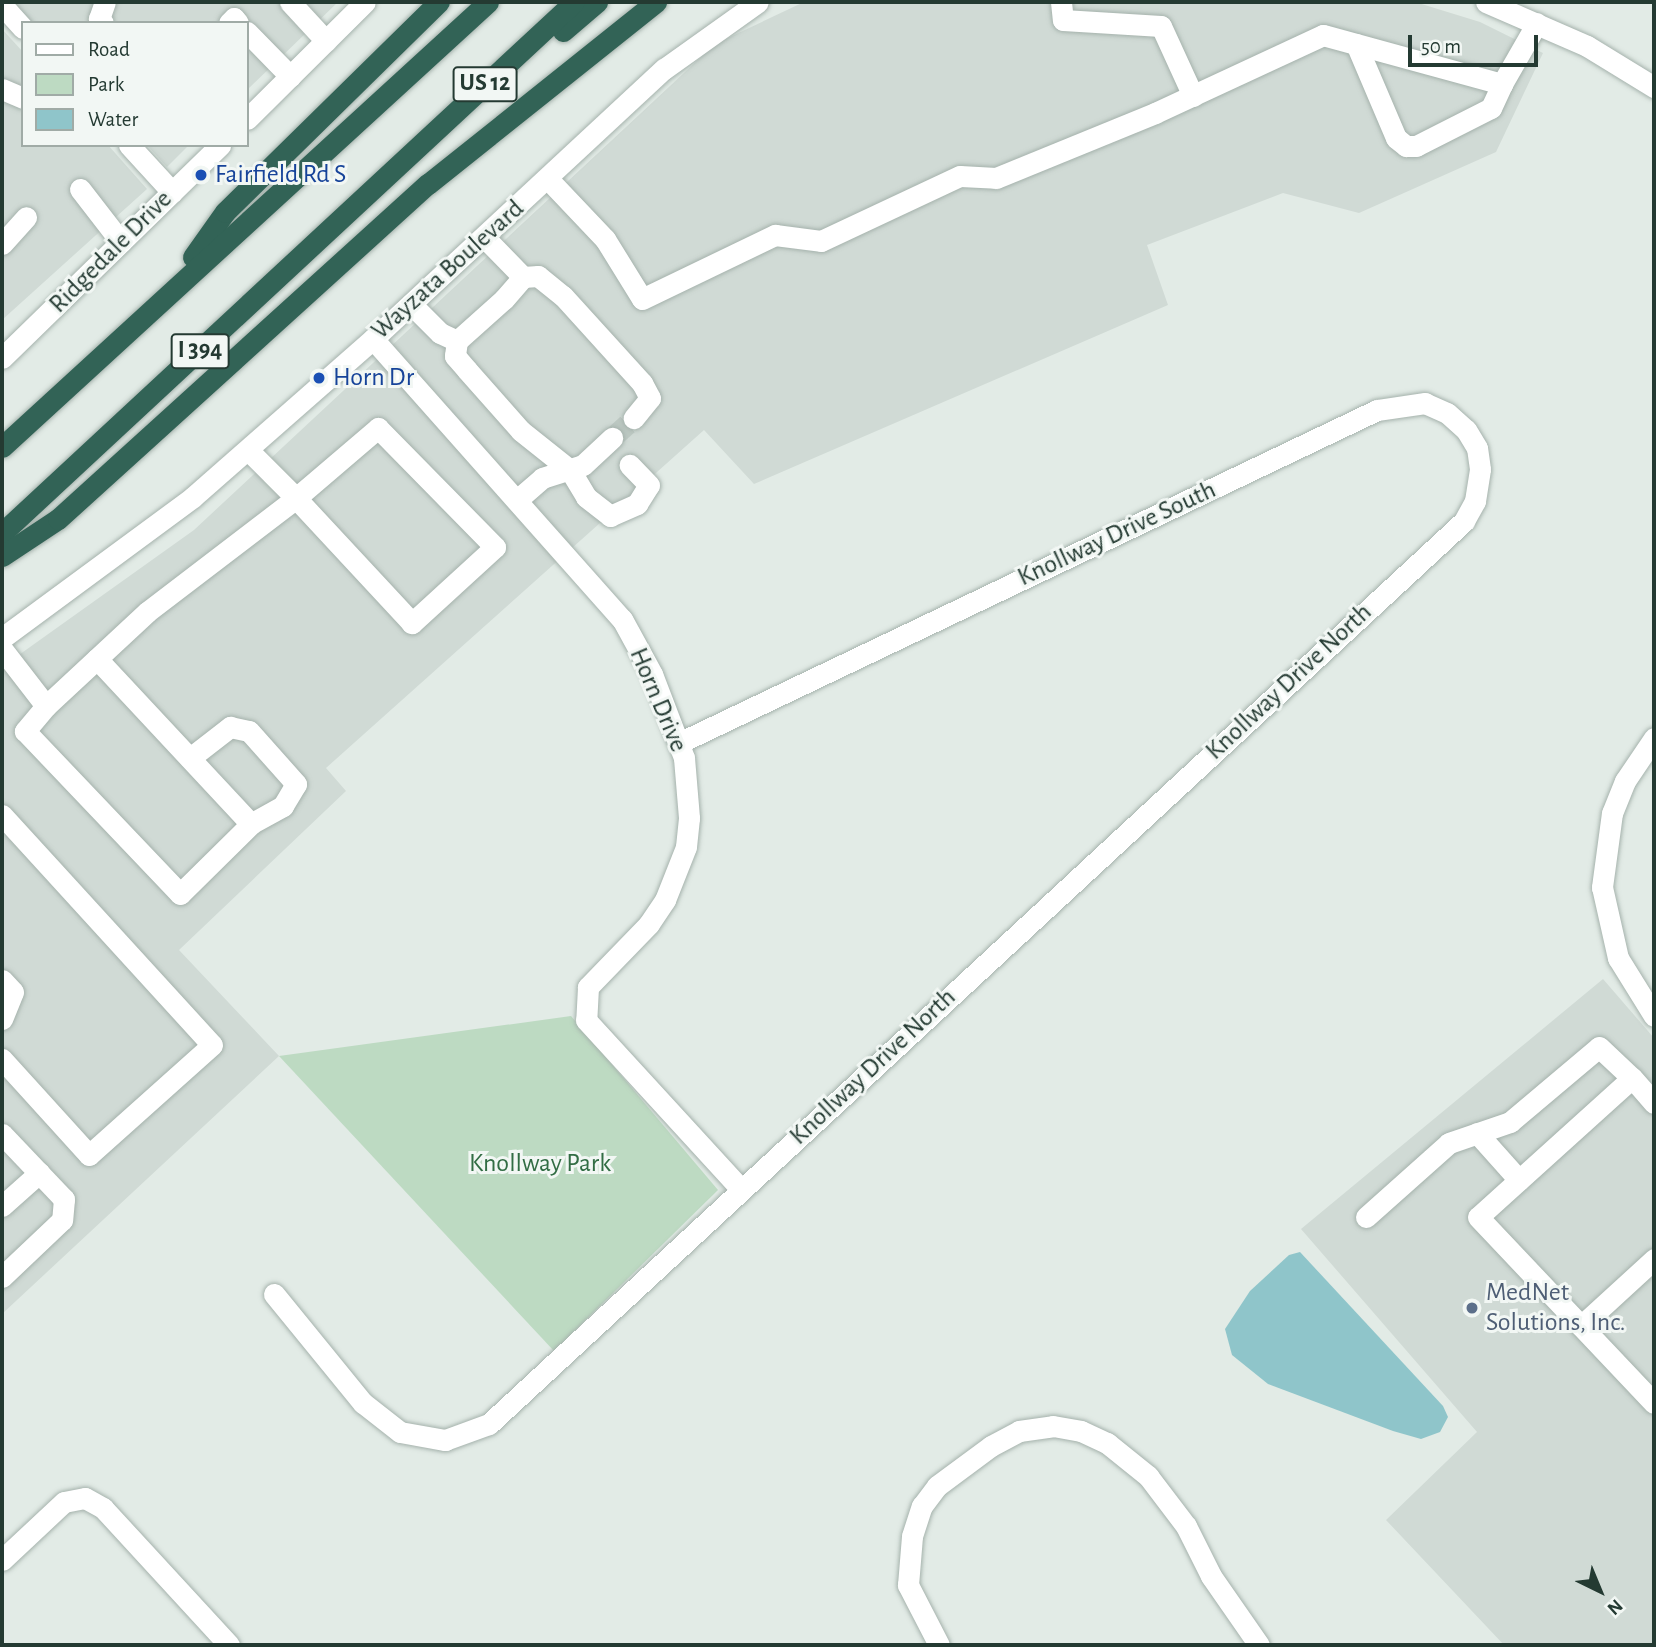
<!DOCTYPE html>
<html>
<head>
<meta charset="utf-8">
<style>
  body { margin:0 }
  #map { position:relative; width:1656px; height:1647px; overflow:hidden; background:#e2ebe6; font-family:"Alegreya Sans",sans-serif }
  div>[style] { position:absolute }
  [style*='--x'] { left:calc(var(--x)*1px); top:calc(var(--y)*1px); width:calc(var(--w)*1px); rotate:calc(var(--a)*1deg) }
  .built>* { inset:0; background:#d0dad5 }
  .green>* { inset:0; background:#bddac2 }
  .water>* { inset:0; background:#8fc5ca }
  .minor-tunnel>* { height:21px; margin-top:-10.5px; transform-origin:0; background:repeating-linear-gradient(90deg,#bcc8c2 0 21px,transparent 0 31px) }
  .roads { filter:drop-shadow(0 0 2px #a5b2ac) drop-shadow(0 0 2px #a5b2ac) }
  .minor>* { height:21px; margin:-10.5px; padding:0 10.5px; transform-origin:10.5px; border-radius:10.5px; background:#fff }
  .highway>* { height:21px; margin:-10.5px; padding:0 10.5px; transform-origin:10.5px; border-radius:10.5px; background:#326356 }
  .dots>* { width:19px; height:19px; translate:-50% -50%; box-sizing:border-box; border:4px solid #f2f7f4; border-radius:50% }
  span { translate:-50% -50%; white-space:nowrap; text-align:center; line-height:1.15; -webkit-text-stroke:6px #f2f7f4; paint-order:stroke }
  .shield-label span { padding:2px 5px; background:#f2f7f4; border:2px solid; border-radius:5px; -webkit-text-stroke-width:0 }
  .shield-label { font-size:24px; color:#243a32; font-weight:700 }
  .transit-label { font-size:26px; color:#164399 }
  .left { translate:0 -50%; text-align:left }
  .street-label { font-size:26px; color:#243a32 }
  .park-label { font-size:26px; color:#326d44 }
  .service-label { font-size:26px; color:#4e5e75 }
  .frame { position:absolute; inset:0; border:4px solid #243a32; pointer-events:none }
  .legend { position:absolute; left:21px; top:21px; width:228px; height:126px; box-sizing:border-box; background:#f2f7f4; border:2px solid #a0aba6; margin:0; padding:9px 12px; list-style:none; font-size:21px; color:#243a32 }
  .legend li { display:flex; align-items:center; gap:14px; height:35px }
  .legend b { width:35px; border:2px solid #a0aba6 }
  .north { position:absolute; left:1565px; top:1556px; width:70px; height:70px; -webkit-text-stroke:5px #f2f7f4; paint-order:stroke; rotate:137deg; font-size:19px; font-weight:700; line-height:28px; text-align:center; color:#243a32 }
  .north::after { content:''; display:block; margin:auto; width:24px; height:32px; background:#243a32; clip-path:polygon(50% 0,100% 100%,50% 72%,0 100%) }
  .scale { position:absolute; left:1408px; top:35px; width:130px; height:32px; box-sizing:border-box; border:4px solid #243a32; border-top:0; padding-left:9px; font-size:21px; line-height:24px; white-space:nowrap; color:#243a32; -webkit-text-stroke:5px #f2f7f4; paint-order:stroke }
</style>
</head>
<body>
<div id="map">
  <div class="built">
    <i style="clip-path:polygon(13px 2px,338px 2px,247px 90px,247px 23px,33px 23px)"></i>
    <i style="clip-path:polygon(804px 2px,1415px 2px,1480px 22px,1543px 53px,1496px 152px,1359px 213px,1283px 193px,1147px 245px,1168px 305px,754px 484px,704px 430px,326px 768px,346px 791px,179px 950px,279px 1056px,2px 1314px,2px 667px,194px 530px,715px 44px)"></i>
    <i style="clip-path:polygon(2px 29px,23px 52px,23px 145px,108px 145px,147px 189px,2px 320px)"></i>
    <i style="clip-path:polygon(147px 145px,189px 145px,167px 167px)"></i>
    <i style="clip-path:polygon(1603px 979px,1654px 1038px,1654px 1645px,1504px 1645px,1386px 1520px,1477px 1432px,1301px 1229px)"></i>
  </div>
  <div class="green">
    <i style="clip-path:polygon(571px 1016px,718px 1190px,554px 1351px,279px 1056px)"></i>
  </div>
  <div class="water">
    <i style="clip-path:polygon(1300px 1252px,1443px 1406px,1448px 1417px,1440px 1432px,1421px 1439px,1393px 1431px,1268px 1384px,1232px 1355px,1225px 1329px,1250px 1291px,1289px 1255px)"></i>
  </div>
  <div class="minor-tunnel">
    <i style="--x:612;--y:438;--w:30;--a:-42"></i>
  </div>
  <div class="roads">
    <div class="minor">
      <i style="--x:290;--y:2;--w:53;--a:47.3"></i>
      <i style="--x:1061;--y:2;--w:18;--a:84"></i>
      <i style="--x:1063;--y:20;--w:98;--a:3.5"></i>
      <i style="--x:1161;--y:26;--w:77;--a:65.4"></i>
      <i style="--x:1486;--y:2;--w:110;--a:23.5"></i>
      <i style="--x:1587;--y:46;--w:79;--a:31.5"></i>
      <i style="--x:2;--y:5;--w:31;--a:48"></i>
      <i style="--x:103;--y:23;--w:6;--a:-135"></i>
      <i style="--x:99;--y:19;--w:18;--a:-71"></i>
      <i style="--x:229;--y:23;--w:7;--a:-45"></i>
      <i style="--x:234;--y:18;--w:6;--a:51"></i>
      <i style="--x:247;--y:32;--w:62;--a:45.7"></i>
      <i style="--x:1356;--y:44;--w:102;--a:66.9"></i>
      <i style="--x:1396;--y:138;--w:13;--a:39"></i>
      <i style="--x:1406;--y:146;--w:10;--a:0"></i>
      <i style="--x:1416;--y:146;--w:84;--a:-26.9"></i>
      <i style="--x:1491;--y:108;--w:26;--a:-65"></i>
      <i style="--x:2;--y:89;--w:23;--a:23"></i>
      <i style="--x:247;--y:119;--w:166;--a:-44.8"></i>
      <i style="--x:129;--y:145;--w:64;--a:47.5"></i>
      <i style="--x:548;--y:179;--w:83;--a:46.5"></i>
      <i style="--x:605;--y:239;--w:70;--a:58.3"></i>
      <i style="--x:642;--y:299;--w:148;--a:-25.7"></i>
      <i style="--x:775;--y:235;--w:46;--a:7.4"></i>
      <i style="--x:821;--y:241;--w:153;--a:-25.1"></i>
      <i style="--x:960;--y:176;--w:36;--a:3"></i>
      <i style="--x:996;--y:178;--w:172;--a:-22.2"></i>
      <i style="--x:1155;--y:113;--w:185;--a:-24.9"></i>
      <i style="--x:1323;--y:35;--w:186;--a:15.3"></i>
      <i style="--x:1502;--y:84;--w:70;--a:-60.2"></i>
      <i style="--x:80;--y:189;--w:67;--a:52.3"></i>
      <i style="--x:2;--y:244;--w:36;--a:-48"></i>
      <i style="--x:523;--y:277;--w:15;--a:-4"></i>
      <i style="--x:538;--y:276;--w:32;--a:39"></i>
      <i style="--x:563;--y:296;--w:118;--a:47.8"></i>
      <i style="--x:642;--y:383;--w:17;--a:62"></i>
      <i style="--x:650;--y:398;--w:26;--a:129"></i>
      <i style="--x:411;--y:304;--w:41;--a:45"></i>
      <i style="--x:440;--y:333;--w:19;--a:25"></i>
      <i style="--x:457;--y:341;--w:63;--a:-41.8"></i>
      <i style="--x:504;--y:299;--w:29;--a:-49"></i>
      <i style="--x:523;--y:277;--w:56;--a:-134.3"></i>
      <i style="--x:373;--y:339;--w:375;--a:48.4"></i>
      <i style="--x:622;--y:619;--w:63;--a:61.4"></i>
      <i style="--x:652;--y:674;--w:90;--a:69.1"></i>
      <i style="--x:684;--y:758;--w:60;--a:85.2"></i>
      <i style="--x:689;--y:818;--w:29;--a:96"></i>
      <i style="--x:686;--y:847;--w:57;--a:111.6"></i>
      <i style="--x:665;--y:900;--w:29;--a:124"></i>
      <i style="--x:649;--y:924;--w:88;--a:134.1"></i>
      <i style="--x:588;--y:987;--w:33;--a:93"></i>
      <i style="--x:586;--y:1020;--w:229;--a:47.5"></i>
      <i style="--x:457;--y:341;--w:15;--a:98"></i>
      <i style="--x:455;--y:356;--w:18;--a:49"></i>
      <i style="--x:467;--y:370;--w:81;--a:48.5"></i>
      <i style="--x:521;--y:431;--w:63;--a:38.5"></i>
      <i style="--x:570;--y:470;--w:31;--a:59"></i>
      <i style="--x:586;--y:497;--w:31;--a:38"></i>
      <i style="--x:610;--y:516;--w:30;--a:-24"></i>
      <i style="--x:637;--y:504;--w:22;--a:-58"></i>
      <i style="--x:649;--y:485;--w:28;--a:-134"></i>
      <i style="--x:2;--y:358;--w:305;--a:-44.3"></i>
      <i style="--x:378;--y:428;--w:167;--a:45.5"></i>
      <i style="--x:495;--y:547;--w:113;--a:137.5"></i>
      <i style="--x:412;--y:623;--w:171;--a:-132.9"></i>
      <i style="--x:296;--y:498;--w:108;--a:-40.5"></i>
      <i style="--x:517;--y:500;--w:33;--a:-41"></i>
      <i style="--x:542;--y:478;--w:43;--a:-17.6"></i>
      <i style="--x:583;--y:465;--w:40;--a:-43"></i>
      <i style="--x:2;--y:638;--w:237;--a:-36.4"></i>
      <i style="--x:193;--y:497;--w:240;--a:-41.3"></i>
      <i style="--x:373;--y:339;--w:397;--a:-42.9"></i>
      <i style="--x:664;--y:69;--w:115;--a:-35.5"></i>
      <i style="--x:2;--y:649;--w:72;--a:52.3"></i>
      <i style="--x:46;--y:706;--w:138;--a:-42.9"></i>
      <i style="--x:147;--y:612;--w:188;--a:-37.4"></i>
      <i style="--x:296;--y:498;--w:68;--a:-135"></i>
      <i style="--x:46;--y:706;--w:33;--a:130"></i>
      <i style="--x:25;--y:731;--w:225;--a:46.4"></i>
      <i style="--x:180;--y:894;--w:100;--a:-44.6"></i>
      <i style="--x:251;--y:824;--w:226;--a:-133"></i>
      <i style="--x:1654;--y:738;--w:52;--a:124"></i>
      <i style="--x:1625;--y:781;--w:35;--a:112"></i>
      <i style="--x:1612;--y:813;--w:75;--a:97.7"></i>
      <i style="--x:1602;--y:887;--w:73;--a:77.3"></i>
      <i style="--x:1618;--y:958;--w:68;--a:58.2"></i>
      <i style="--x:190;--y:758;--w:51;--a:-37.8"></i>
      <i style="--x:230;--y:727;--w:19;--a:12"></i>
      <i style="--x:249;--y:731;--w:71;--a:48.4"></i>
      <i style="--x:296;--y:784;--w:26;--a:121"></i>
      <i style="--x:283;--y:806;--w:37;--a:151"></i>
      <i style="--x:2;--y:815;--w:311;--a:47.6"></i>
      <i style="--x:212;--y:1045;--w:165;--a:138.2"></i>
      <i style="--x:89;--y:1155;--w:130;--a:-132.2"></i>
      <i style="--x:2;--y:980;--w:16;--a:47"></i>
      <i style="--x:13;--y:992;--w:29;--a:112"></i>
      <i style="--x:1654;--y:1103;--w:33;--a:-131"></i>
      <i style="--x:1632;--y:1078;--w:207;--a:137.9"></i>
      <i style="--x:1478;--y:1217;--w:256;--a:46.6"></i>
      <i style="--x:1477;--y:1133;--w:63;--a:48.2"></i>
      <i style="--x:2;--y:1134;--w:90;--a:46.4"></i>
      <i style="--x:64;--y:1199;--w:21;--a:95"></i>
      <i style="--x:62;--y:1220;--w:83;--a:136.5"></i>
      <i style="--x:2;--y:1206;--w:50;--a:-41.7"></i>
      <i style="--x:1366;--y:1217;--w:111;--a:-41.7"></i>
      <i style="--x:1449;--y:1143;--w:65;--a:-19"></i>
      <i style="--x:1510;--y:1122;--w:116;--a:-40.1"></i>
      <i style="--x:1599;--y:1047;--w:45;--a:43.2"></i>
      <i style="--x:274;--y:1294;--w:141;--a:50.8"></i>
      <i style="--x:363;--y:1403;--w:47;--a:38.1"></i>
      <i style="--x:400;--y:1432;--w:46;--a:10.1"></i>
      <i style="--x:445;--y:1440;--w:47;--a:-20"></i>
      <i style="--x:489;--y:1424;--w:1329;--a:-42.8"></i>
      <i style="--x:1464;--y:521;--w:23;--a:-61"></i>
      <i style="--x:1475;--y:501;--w:32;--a:-81"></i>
      <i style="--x:1480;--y:469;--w:21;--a:-98"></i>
      <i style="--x:1477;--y:448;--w:21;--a:-121"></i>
      <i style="--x:1466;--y:430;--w:25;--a:-138"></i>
      <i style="--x:1447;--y:413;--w:24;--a:-156"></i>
      <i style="--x:1425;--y:403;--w:49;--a:171.7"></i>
      <i style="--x:1377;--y:410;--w:771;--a:154.5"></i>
      <i style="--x:1581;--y:1326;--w:99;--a:-42.5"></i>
      <i style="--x:2;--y:1560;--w:85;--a:-43.1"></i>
      <i style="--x:64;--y:1502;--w:21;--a:-11"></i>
      <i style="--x:85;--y:1498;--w:21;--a:29"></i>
      <i style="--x:103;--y:1508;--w:186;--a:47.4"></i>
      <i style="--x:939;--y:1645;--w:68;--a:-117.3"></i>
      <i style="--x:908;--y:1585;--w:49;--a:-85.3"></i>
      <i style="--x:912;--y:1536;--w:32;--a:-72"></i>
      <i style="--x:922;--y:1506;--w:25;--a:-53"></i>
      <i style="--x:937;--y:1486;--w:67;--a:-36.5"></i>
      <i style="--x:991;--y:1446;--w:32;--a:-28"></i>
      <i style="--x:1019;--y:1431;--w:34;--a:-8"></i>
      <i style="--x:1053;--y:1426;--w:28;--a:10"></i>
      <i style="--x:1081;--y:1431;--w:29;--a:25"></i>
      <i style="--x:1107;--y:1443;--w:53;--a:38.8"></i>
      <i style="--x:1148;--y:1476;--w:63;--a:52.8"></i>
      <i style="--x:1186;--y:1526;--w:56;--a:63.4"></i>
      <i style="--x:1211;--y:1576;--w:84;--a:55.2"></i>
    </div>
    <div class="highway">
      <i style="--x:563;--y:31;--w:45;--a:-40.5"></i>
      <i style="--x:193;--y:257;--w:55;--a:-54.6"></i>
      <i style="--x:225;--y:212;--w:300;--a:-44.5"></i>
      <i style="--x:2;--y:447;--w:659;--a:-42.48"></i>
      <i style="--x:2;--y:533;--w:780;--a:-42.87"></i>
      <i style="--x:2;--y:556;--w:67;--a:-33.5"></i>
      <i style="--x:58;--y:519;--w:499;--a:-42.2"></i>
      <i style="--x:428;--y:184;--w:292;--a:-38.6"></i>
    </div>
  </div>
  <div class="dots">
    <i style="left:201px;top:175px;background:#1a4fb4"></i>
    <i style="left:319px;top:378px;background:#1a4fb4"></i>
    <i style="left:1472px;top:1308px;background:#5c6f8a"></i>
  </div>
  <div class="shield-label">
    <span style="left:485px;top:84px">US 12</span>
    <span style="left:200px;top:351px">I 394</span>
  </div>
  <div class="transit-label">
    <span class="left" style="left:215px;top:175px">Fairfield Rd S</span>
    <span class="left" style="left:333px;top:378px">Horn Dr</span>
  </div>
  <div class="street-label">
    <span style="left:111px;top:252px;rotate:-45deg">Ridgedale Drive</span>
    <span style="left:448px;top:270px;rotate:-42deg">Wayzata Boulevard</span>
    <span style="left:1117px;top:534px;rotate:-25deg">Knollway Drive South</span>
    <span style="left:1289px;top:682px;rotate:-43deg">Knollway Drive North</span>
    <span style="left:658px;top:700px;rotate:67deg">Horn Drive</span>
    <span style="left:873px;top:1067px;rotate:-43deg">Knollway Drive North</span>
  </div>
  <div class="park-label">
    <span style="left:540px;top:1164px">Knollway Park</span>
  </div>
  <div class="service-label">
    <span class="left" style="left:1486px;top:1308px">MedNet<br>Solutions, Inc.</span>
  </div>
  <div class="frame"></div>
  <ul class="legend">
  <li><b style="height:9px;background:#fff"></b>Road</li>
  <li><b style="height:19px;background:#bddac2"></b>Park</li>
  <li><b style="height:19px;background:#8fc5ca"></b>Water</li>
  </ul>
  <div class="north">N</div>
  <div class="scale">50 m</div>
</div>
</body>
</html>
